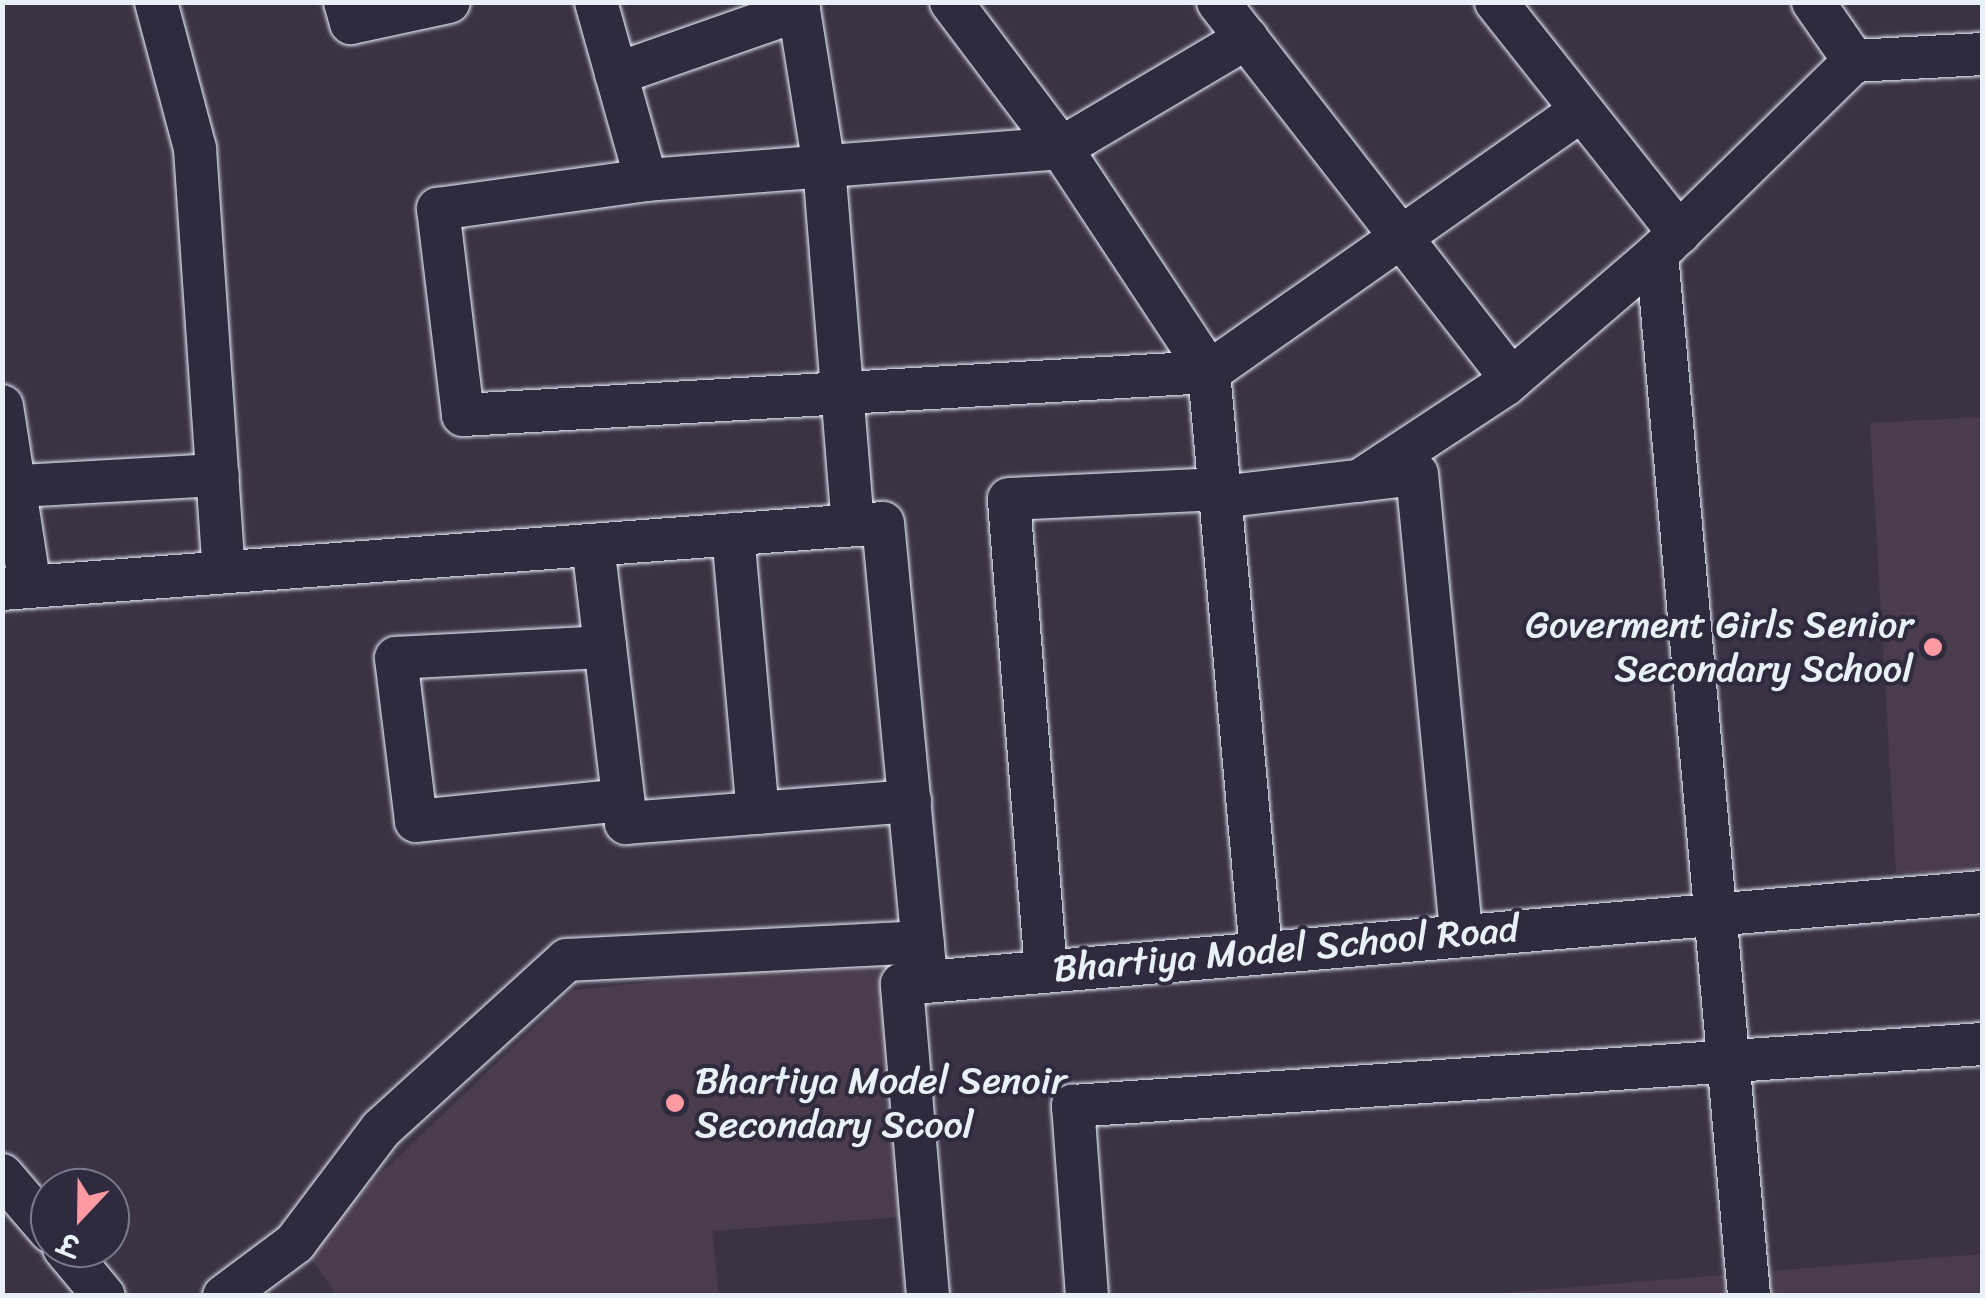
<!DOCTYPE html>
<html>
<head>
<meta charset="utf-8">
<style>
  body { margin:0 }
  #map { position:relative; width:1985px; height:1298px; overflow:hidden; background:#3b3244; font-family:Sriracha,"Playpen Sans Deva",sans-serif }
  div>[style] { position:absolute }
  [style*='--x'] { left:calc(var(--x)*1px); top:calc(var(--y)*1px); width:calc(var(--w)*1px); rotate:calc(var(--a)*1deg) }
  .built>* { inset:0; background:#4a3c4c }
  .roads { filter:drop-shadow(0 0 2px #e8f1f8) drop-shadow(0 0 2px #e8f1f8) }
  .minor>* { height:42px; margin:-21px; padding:0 21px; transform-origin:21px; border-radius:21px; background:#2f2a3d }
  .dots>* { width:28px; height:28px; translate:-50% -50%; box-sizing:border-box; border:5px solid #2f2a3d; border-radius:50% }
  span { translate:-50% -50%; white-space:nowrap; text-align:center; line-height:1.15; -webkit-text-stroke:8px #2f2a3d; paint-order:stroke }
  .poi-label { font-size:38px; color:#e8f1f8 }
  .right { translate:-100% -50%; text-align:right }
  .left { translate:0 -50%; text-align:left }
  .street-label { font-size:38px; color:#e8f1f8 }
  .frame { position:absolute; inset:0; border:5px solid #e8f1f8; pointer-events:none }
  .north { position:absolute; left:30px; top:1168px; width:100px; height:100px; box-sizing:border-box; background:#2f2a3d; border:2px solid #797a88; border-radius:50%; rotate:202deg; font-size:28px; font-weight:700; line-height:40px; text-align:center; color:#e8f1f8 }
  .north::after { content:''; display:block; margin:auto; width:35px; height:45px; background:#ff9aa2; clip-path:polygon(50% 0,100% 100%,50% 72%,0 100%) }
</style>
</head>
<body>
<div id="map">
  <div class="built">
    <i style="clip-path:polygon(1982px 417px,1982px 870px,1896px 873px,1870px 423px)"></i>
    <i style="clip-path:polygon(886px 958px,902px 1217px,712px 1231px,719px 1295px,337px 1295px,303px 1248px,573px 990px)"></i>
    <i style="clip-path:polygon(1982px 1254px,1982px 1295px,1464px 1296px,1747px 1273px)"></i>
  </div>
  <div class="roads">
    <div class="minor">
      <i style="--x:156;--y:2;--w:152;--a:75.1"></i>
      <i style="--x:195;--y:149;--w:424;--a:86.1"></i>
      <i style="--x:345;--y:2;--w:22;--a:74"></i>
      <i style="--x:351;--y:23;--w:100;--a:-12.1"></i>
      <i style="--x:596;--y:2;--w:185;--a:74.3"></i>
      <i style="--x:951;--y:2;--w:183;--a:53"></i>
      <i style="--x:1061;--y:148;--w:216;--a:-30.6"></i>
      <i style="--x:1218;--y:2;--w:478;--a:52.1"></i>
      <i style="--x:1496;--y:2;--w:295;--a:51.6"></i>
      <i style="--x:1813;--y:2;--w:72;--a:55.2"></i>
      <i style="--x:616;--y:74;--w:194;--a:-19.3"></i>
      <i style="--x:799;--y:10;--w:158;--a:80.9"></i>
      <i style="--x:824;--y:166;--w:360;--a:85.4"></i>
      <i style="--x:1657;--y:254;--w:1046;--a:84.95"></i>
      <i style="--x:2;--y:406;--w:183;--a:81.2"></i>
      <i style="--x:1359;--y:481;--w:176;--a:-33.4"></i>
      <i style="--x:1506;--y:384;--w:199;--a:-40.7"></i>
      <i style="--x:1657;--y:254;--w:276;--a:-44.4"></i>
      <i style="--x:1854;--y:61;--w:128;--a:-3.1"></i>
      <i style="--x:2;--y:487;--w:216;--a:-3.2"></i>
      <i style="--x:1220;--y:497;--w:198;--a:-6.7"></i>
      <i style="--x:1417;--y:474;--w:462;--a:84.5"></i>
      <i style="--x:733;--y:534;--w:280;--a:84.9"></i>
      <i style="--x:593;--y:545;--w:280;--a:83.2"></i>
      <i style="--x:626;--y:823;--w:285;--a:-4.4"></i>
      <i style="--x:2;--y:589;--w:883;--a:-4.28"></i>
      <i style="--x:883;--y:523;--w:461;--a:84.6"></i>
      <i style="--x:605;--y:647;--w:209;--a:177"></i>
      <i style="--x:396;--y:658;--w:164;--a:83"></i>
      <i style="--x:416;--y:821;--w:208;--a:-5.8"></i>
      <i style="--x:1261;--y:952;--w:582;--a:-95.12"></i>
      <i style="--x:1209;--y:372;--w:747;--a:176.7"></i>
      <i style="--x:463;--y:415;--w:208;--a:-96.9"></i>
      <i style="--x:438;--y:209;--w:210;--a:-7.9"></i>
      <i style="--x:646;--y:180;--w:416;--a:-4.4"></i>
      <i style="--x:1061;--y:148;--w:268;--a:56.5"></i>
      <i style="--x:1209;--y:372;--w:454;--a:-35.1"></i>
      <i style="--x:1046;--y:971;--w:473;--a:-94.5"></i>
      <i style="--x:1009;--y:499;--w:211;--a:-2.7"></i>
      <i style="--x:2;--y:1175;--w:74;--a:49.4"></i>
      <i style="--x:64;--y:1248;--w:62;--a:50.2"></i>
      <i style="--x:224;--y:1296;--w:89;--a:-36.7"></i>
      <i style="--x:295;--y:1243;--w:143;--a:-53"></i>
      <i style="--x:381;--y:1129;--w:251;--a:-42.3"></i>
      <i style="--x:567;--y:960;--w:356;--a:-2.9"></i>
      <i style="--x:928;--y:1296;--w:313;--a:-94.8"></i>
      <i style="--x:902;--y:984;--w:1084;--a:-4.87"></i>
      <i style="--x:1087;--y:1296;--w:191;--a:-94.2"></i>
      <i style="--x:1073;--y:1106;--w:911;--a:-3.9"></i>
    </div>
  </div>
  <div class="dots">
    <i style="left:1933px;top:647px;background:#ff9aa2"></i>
    <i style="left:675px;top:1103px;background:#ff9aa2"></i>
  </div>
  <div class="poi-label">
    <span class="right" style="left:1913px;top:647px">Goverment Girls Senior<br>Secondary School</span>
    <span class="left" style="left:695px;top:1103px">Bhartiya Model Senoir<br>Secondary Scool</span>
  </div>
  <div class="street-label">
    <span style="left:1286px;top:949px;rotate:-5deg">Bhartiya Model School Road</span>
  </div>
  <div class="frame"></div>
  <div class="north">उ</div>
</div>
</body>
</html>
